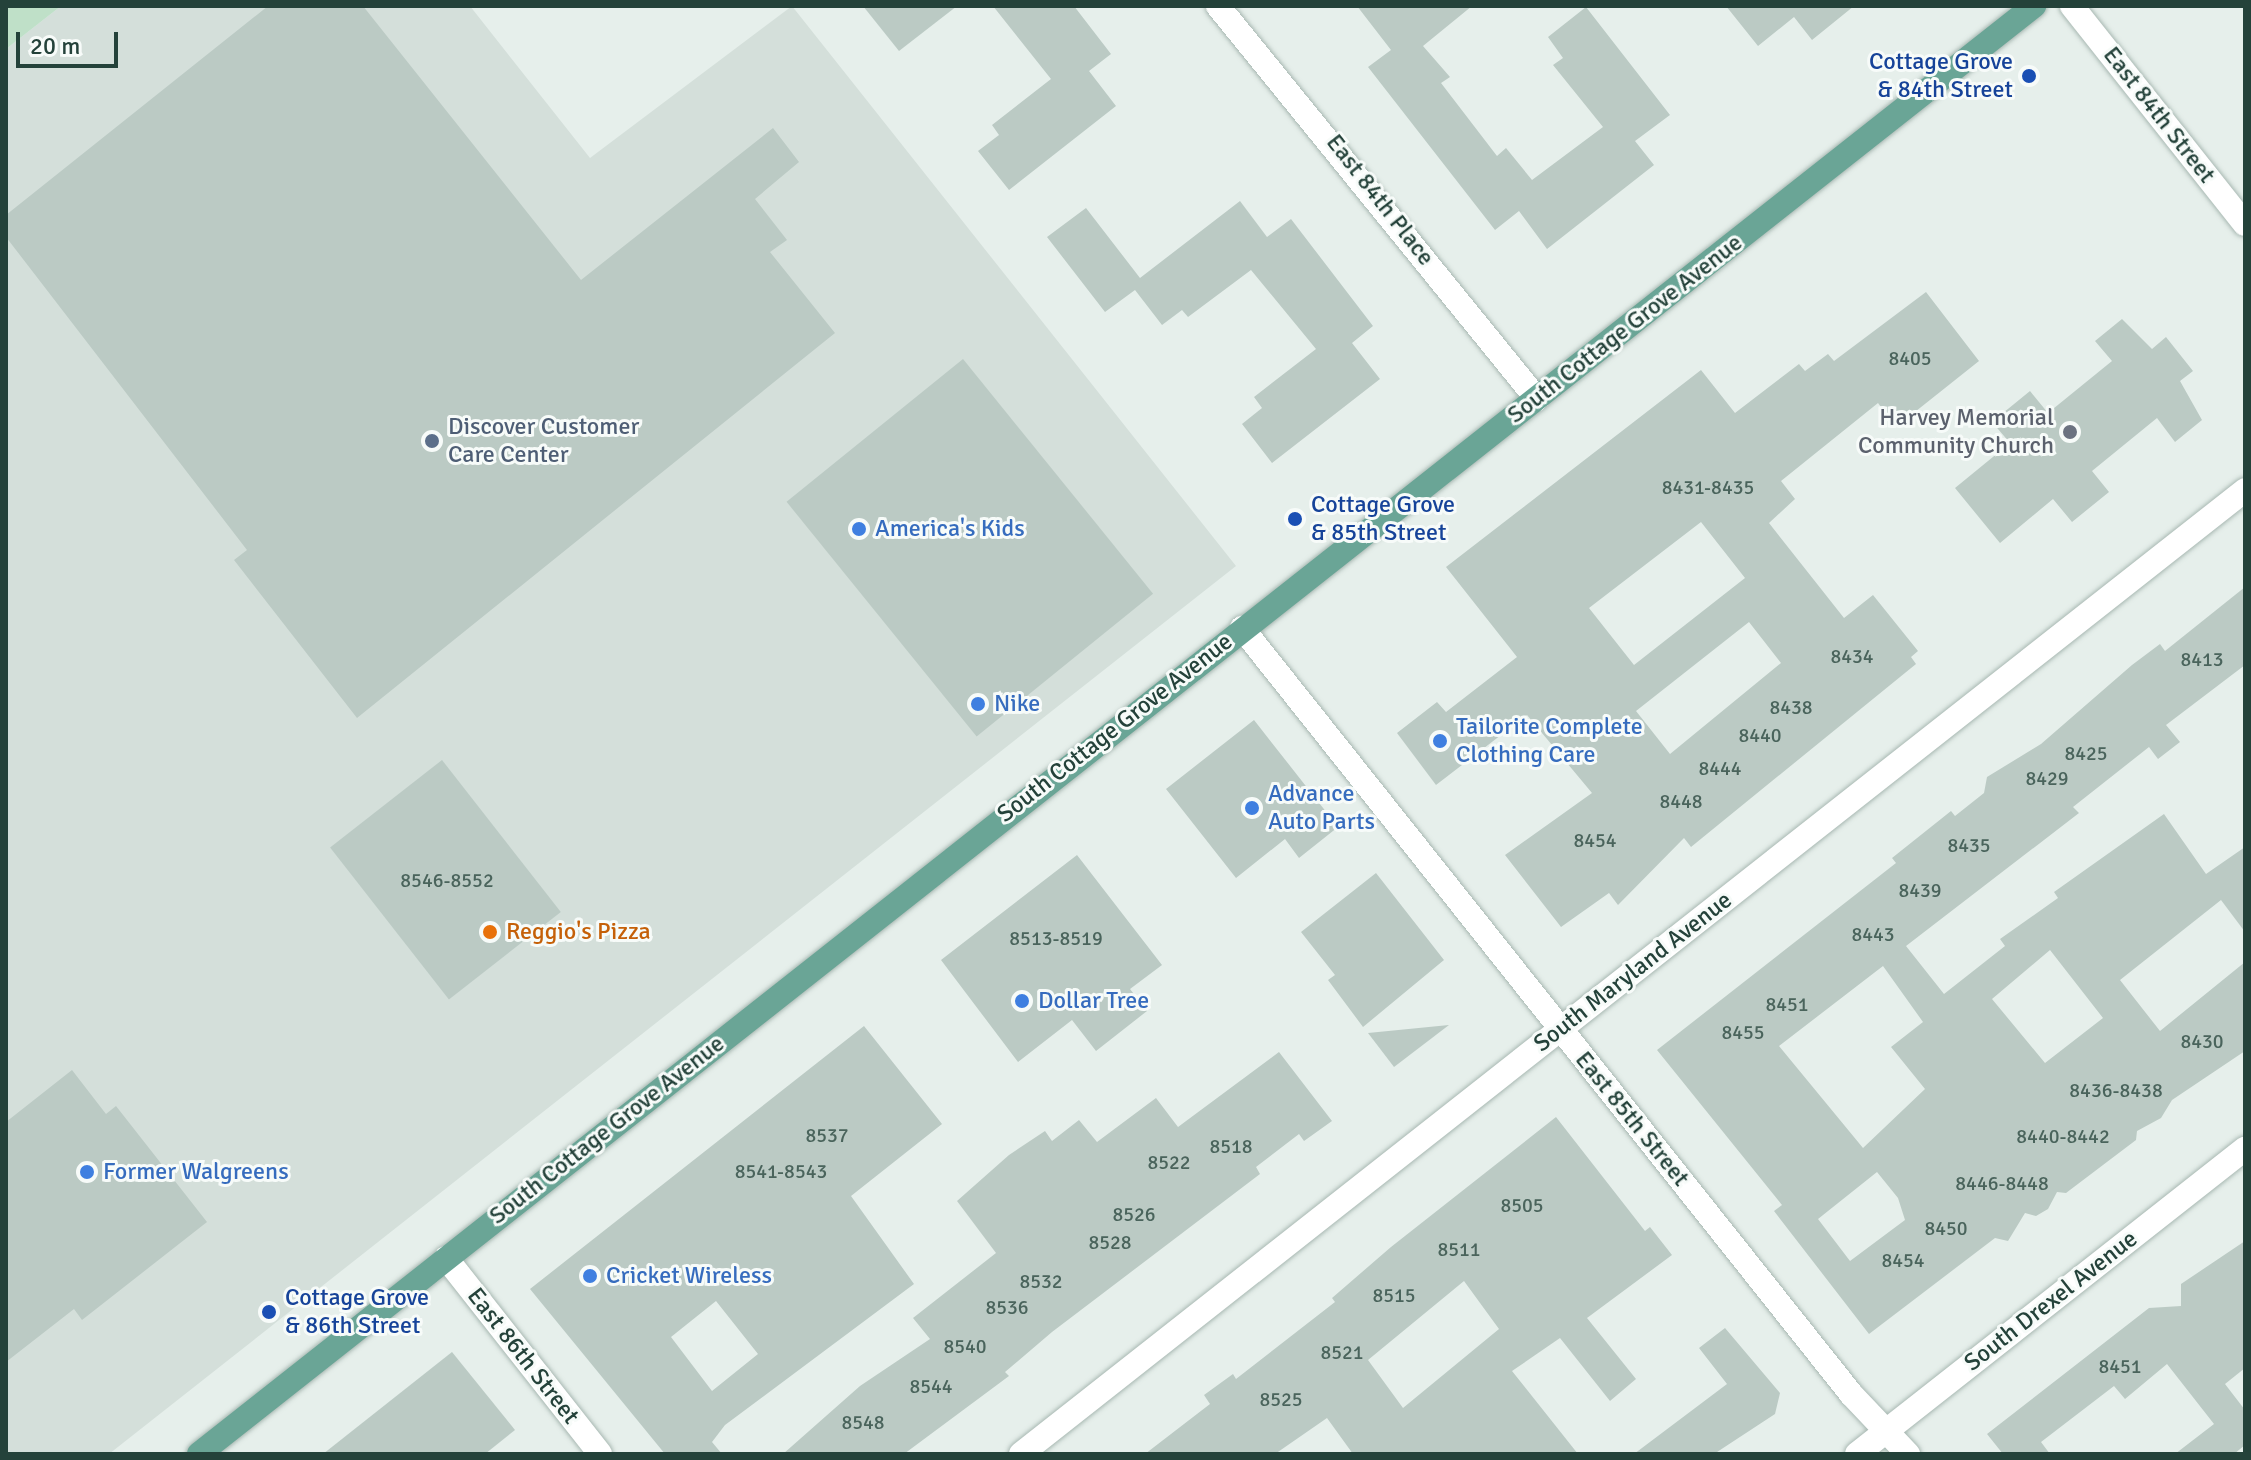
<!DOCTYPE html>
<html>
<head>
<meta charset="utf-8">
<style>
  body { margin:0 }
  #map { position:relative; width:2251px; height:1460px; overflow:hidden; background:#e6efeb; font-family:Signika,sans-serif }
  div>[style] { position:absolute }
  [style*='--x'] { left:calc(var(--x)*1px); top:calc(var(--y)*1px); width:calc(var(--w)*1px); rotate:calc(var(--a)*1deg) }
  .built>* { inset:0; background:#d4dfda }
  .green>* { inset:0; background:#bfe0c8 }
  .building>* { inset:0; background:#bbcac4; transform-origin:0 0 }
  .roads { filter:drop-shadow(0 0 2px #a8b8b2) drop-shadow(0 0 2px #a8b8b2) }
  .minor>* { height:24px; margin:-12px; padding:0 12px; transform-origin:12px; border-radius:12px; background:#fff }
  .major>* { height:24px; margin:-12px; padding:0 12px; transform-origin:12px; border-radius:12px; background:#6aa596 }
  .dots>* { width:22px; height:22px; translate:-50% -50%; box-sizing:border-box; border:4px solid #f7fbf9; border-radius:50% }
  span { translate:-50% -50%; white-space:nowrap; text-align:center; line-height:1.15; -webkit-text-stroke:6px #f7fbf9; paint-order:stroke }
  .number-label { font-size:20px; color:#4a645c }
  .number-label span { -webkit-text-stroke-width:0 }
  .transit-label { font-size:24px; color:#164399 }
  .right { translate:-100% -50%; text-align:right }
  .left { translate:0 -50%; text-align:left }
  .street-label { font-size:24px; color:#24423a }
  .worship-label { font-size:24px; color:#5b616d }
  .service-label { font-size:24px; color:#4e5e75 }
  .shop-label { font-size:24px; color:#366cbe }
  .food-label { font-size:24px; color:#c56008 }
  .frame { position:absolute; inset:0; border:8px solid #24423a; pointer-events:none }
  .scale { position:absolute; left:16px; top:32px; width:102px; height:36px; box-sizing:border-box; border:4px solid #24423a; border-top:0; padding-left:10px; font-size:24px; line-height:28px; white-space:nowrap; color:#24423a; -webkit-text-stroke:6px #f7fbf9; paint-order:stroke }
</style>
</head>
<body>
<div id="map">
  <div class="built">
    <i style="clip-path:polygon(61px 6px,470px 6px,590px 158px,792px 6px,1236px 566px,109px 1454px,6px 1454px,6px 49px)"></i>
  </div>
  <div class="green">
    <i style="clip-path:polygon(6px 6px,61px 6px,6px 49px)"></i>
  </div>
  <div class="building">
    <i style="clip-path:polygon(268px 6px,363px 6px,581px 280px,773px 128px,799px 162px,755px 199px,787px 240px,770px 252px,835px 333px,357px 718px,234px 560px,247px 550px,6px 237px,6px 215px)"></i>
    <i style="clip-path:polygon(863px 6px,957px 6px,899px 51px)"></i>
    <i style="clip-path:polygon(993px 6px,1074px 6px,1111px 54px,1089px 71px,1116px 106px,1009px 190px,978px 151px,999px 135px,992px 125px,1051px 79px)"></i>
    <i style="clip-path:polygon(1357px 6px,1472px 6px,1423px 46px,1450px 77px,1441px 83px,1497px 156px,1506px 148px,1532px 180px,1603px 127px,1553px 65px,1563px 58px,1548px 37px,1586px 7px,1670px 115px,1635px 141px,1654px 165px,1547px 249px,1519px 211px,1495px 230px,1368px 67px,1391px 50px)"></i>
    <i style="clip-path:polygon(1726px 6px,1854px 6px,1812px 40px,1794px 17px,1758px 46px)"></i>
    <i style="clip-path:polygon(1240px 201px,1267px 237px,1291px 219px,1373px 326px,1352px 343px,1380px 379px,1272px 463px,1242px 424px,1262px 408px,1254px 397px,1316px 349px,1251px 270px,1188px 317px,1182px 310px,1162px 325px,1135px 290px,1105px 312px,1047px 237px,1086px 208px,1140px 278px)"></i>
    <i style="clip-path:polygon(evenodd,1926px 292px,1979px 361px,1896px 427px,1878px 403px,1781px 481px,1795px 499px,1769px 523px,1844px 618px,1873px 595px,1918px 651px,1911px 657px,1916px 664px,1691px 847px,1684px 838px,1618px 905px,1609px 893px,1561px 927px,1505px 855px,1592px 793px,1527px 715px,1436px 785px,1397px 733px,1437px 702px,1446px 712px,1517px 657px,1446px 567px,1701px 370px,1735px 413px,1799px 364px,1805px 371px,1828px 354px,1834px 361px,1926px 292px,1701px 522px,1745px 578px,1634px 665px,1589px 608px,1701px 522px,1926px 292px,1749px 622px,1781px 663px,1670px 754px,1636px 711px,1749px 622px)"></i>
    <i style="clip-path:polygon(2122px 319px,2152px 349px,2166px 337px,2193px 371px,2180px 381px,2202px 420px,2175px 442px,2157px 418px,2092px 471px,2109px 492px,2072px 522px,2053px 499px,2000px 543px,1955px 488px,2010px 443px,1992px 422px,2030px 391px,2048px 413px,2112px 361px,2095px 341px)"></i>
    <i style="left:963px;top:359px;width:302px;height:227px;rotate:51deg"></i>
    <i style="clip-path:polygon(evenodd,2245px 587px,2245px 665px,2166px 725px,2180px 742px,2158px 759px,2149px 747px,2073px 807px,2079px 813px,1906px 946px,1944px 994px,2005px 946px,2000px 939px,2058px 898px,2054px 892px,2164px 814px,2206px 874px,2245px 847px,2245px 932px,2221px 900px,2120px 980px,2160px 1031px,2245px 962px,2245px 1051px,2172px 1100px,2161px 1118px,2137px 1131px,2136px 1140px,2066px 1193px,2057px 1192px,2048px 1209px,2036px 1216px,2025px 1213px,2008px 1241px,1995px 1238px,1869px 1334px,1774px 1211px,1782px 1205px,1657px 1050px,1896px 863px,1892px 858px,1951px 811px,1955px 816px,1984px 793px,1987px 777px,2041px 744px,2132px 665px,2160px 644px,2165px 651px,2245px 587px,2050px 950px,2103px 1018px,2045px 1063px,1992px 999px,2050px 950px,2245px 587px,1883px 966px,1923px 1022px,1891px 1047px,1925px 1089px,1863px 1148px,1779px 1046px,1883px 966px,2245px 587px,1877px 1172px,1898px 1198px,1905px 1220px,1850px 1261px,1818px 1219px,1877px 1172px)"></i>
    <i style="clip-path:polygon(1254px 720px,1338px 827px,1299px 858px,1285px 839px,1236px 878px,1166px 789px)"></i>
    <i style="left:442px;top:760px;width:193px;height:142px;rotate:52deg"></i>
    <i style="clip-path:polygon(1077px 855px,1162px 965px,1130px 989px,1147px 1011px,1096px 1051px,1072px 1020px,1018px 1062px,941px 960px)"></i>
    <i style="clip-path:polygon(1376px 873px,1444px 960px,1363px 1027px,1328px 980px,1335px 975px,1301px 932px)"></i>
    <i style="clip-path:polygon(1449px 1025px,1394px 1067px,1368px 1033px)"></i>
    <i style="clip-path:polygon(evenodd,864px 1026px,942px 1124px,851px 1196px,914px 1284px,725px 1425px,712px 1442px,722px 1454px,665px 1454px,530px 1289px,864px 1026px,716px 1301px,758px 1354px,712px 1391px,671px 1337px,716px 1301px)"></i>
    <i style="clip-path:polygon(1279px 1052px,1332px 1121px,1304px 1141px,1299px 1134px,1256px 1167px,1260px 1174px,1052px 1332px,1005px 1372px,1009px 1376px,904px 1454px,783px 1454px,860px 1386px,930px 1339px,913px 1318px,996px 1253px,957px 1201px,1009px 1155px,1045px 1131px,1052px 1141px,1079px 1120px,1097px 1142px,1156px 1098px,1178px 1127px)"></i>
    <i style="clip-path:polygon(72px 1070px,106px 1114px,116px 1106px,207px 1222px,82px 1320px,74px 1309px,6px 1362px,6px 1122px)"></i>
    <i style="clip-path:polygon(evenodd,1556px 1117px,1645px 1231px,1650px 1227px,1672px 1255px,1587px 1318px,1636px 1379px,1610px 1401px,1560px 1338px,1512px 1371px,1578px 1454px,1353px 1454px,1327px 1418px,1275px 1454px,1145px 1454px,1210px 1404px,1204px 1395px,1233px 1374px,1236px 1379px,1335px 1302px,1332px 1298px,1391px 1247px,1556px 1117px,1464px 1281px,1499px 1329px,1403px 1408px,1368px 1360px,1464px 1281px)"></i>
    <i style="clip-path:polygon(2245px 1241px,2245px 1368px,2225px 1384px,2245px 1410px,2245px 1445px,2234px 1454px,2175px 1454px,2214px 1424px,2167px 1364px,2125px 1399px,2114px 1386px,2041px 1442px,2050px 1454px,2003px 1454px,1987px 1434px,2149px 1308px,2181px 1306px,2181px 1284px)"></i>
    <i style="clip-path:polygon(1725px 1328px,1780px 1393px,1775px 1414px,1714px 1454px,1634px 1454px,1727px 1384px,1699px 1348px)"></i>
    <i style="clip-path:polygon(452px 1352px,515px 1430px,485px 1454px,323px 1454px)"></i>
  </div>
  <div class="roads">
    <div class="minor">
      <i style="--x:1218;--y:6;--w:506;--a:50.93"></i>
      <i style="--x:2072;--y:6;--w:278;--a:51.6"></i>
      <i style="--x:1242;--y:628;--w:979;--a:51.51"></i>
      <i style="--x:1851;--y:1394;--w:83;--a:46.5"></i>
      <i style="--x:446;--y:1258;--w:249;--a:51.8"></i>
      <i style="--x:1021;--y:1454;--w:1558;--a:-38.22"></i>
      <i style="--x:1857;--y:1454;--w:494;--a:-38.2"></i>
    </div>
    <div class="major">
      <i style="--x:199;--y:1454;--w:2338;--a:-38.28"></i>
    </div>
  </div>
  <div class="dots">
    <i style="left:2029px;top:76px;background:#1a4fb4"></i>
    <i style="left:2070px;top:432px;background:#6b7280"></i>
    <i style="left:432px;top:441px;background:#5c6f8a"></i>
    <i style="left:1295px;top:519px;background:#1a4fb4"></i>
    <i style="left:859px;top:529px;background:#3f7fe0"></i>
    <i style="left:978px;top:704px;background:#3f7fe0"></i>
    <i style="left:1440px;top:741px;background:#3f7fe0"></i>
    <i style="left:1252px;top:808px;background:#3f7fe0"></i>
    <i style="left:490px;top:932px;background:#e8710a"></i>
    <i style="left:1022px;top:1001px;background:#3f7fe0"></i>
    <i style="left:87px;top:1172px;background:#3f7fe0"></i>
    <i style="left:590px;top:1276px;background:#3f7fe0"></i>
    <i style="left:269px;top:1312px;background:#1a4fb4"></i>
  </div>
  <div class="number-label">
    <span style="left:1910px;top:358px">8405</span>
    <span style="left:1708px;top:487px">8431-8435</span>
    <span style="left:1852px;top:656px">8434</span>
    <span style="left:2202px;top:659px">8413</span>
    <span style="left:1791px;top:707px">8438</span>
    <span style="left:1760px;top:735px">8440</span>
    <span style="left:2086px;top:753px">8425</span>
    <span style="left:1720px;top:768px">8444</span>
    <span style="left:2047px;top:778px">8429</span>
    <span style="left:1681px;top:801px">8448</span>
    <span style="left:1595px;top:840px">8454</span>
    <span style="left:1969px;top:845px">8435</span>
    <span style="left:447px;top:880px">8546-8552</span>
    <span style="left:1920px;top:890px">8439</span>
    <span style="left:1873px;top:934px">8443</span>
    <span style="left:1056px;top:938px">8513-8519</span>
    <span style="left:1787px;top:1004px">8451</span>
    <span style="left:1743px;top:1032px">8455</span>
    <span style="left:2202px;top:1041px">8430</span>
    <span style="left:2116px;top:1090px">8436-8438</span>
    <span style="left:827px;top:1135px">8537</span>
    <span style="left:2063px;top:1136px">8440-8442</span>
    <span style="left:1231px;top:1146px">8518</span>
    <span style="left:1169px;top:1162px">8522</span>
    <span style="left:781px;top:1171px">8541-8543</span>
    <span style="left:2002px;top:1183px">8446-8448</span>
    <span style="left:1522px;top:1205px">8505</span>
    <span style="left:1134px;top:1214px">8526</span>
    <span style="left:1946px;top:1228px">8450</span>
    <span style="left:1110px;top:1242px">8528</span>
    <span style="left:1459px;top:1249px">8511</span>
    <span style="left:1903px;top:1260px">8454</span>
    <span style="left:1041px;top:1281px">8532</span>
    <span style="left:1394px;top:1295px">8515</span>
    <span style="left:1007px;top:1307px">8536</span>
    <span style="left:965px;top:1346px">8540</span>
    <span style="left:1342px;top:1352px">8521</span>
    <span style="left:2120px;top:1366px">8451</span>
    <span style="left:931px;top:1386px">8544</span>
    <span style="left:1281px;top:1399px">8525</span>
    <span style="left:863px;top:1422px">8548</span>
  </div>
  <div class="transit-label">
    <span class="right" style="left:2013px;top:76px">Cottage Grove<br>&amp; 84th Street</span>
    <span class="left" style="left:1311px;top:519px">Cottage Grove<br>&amp; 85th Street</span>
    <span class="left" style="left:285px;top:1312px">Cottage Grove<br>&amp; 86th Street</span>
  </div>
  <div class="street-label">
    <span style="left:2159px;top:115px;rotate:52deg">East 84th Street</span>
    <span style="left:1380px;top:200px;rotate:52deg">East 84th Place</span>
    <span style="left:1625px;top:329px;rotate:-38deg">South Cottage Grove Avenue</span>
    <span style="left:1115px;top:728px;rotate:-38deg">South Cottage Grove Avenue</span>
    <span style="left:1633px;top:972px;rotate:-38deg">South Maryland Avenue</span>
    <span style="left:1632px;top:1119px;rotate:51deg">East 85th Street</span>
    <span style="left:607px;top:1130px;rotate:-38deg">South Cottage Grove Avenue</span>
    <span style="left:2051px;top:1301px;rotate:-38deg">South Drexel Avenue</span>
    <span style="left:523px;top:1356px;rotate:52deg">East 86th Street</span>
  </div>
  <div class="worship-label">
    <span class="right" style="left:2054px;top:432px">Harvey Memorial<br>Community Church</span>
  </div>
  <div class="service-label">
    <span class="left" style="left:448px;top:441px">Discover Customer<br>Care Center</span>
  </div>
  <div class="shop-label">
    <span class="left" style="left:875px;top:529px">America's Kids</span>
    <span class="left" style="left:994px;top:704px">Nike</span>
    <span class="left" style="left:1456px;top:741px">Tailorite Complete<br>Clothing Care</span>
    <span class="left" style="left:1268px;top:808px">Advance<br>Auto Parts</span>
    <span class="left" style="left:1038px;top:1001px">Dollar Tree</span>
    <span class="left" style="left:103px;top:1172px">Former Walgreens</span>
    <span class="left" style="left:606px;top:1276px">Cricket Wireless</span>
  </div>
  <div class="food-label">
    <span class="left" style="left:506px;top:932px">Reggio's Pizza</span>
  </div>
  <div class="frame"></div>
  <div class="scale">20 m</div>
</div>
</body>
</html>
